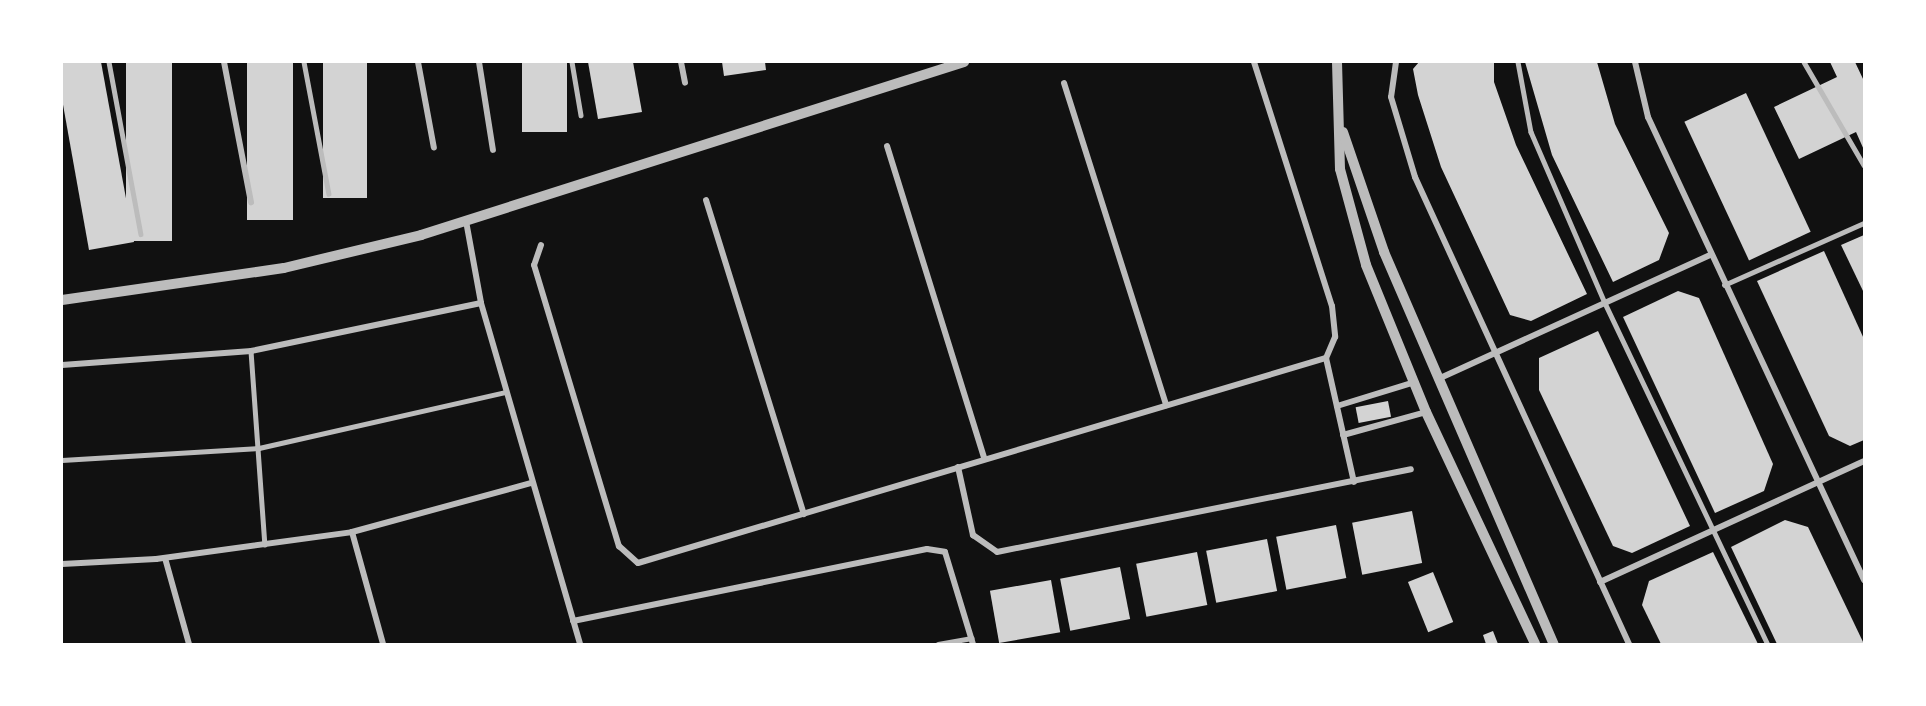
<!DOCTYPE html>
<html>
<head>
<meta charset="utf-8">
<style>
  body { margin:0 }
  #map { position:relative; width:1926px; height:706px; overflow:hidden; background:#111; font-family:"Noto Serif",serif }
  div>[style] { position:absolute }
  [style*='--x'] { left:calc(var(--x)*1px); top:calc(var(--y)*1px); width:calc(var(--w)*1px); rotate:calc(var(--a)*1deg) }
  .building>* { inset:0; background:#d3d3d3; transform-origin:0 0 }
  .service>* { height:4.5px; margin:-2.25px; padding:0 2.25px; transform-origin:2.25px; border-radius:2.25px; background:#bcbcbc }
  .minor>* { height:6px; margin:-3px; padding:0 3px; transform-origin:3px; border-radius:3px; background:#bcbcbc }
  .tertiary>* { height:10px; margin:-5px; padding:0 5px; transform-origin:5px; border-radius:5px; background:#bcbcbc }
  span { translate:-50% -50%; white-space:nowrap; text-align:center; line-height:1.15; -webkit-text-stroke:4.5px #fff; paint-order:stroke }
  .frame { position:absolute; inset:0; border:63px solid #fff; pointer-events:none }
</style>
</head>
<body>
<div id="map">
  <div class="building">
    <i style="clip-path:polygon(62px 62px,101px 62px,134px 242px,89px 250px,62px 99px)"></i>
    <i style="left:126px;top:62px;width:46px;height:179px"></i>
    <i style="left:247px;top:62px;width:46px;height:158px"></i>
    <i style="left:323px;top:62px;width:44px;height:136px"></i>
    <i style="left:522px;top:62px;width:45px;height:70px"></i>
    <i style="clip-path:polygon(588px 62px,633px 62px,642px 112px,598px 119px)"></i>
    <i style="clip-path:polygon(722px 62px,765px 62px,766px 70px,724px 76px)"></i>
    <i style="clip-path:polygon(1419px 62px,1494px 62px,1494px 82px,1516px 145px,1587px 294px,1531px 321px,1510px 315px,1441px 167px,1418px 95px,1413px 69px)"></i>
    <i style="clip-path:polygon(1525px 62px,1597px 62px,1615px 124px,1669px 233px,1659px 260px,1613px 282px,1552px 155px)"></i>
    <i style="clip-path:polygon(1830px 62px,1855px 62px,1864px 81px,1864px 150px,1856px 132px,1799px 159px,1774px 107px,1837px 77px)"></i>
    <i style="left:1746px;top:93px;width:153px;height:68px;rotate:65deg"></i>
    <i style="clip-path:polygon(1864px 235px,1864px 293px,1841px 245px)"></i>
    <i style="clip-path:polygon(1824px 251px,1864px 339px,1864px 440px,1850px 446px,1829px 436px,1757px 281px)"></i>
    <i style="clip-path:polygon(1678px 291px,1699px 298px,1773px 464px,1764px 491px,1715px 513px,1623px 317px)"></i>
    <i style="clip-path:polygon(1598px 331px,1690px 526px,1632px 553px,1613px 546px,1539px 390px,1539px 358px)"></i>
    <i style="left:1388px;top:401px;width:16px;height:33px;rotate:79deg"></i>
    <i style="left:1412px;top:511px;width:53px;height:61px;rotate:79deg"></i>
    <i style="clip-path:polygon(1785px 520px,1808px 527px,1864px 644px,1777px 644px,1731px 547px)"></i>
    <i style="left:1336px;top:525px;width:54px;height:61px;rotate:79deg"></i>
    <i style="left:1267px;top:539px;width:53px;height:62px;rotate:79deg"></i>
    <i style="left:1197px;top:552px;width:54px;height:62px;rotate:79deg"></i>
    <i style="clip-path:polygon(1713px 552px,1758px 644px,1661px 644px,1642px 605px,1649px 581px)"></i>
    <i style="left:1120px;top:567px;width:53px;height:61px;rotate:79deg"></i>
    <i style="left:1433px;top:572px;width:54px;height:27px;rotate:68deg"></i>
    <i style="left:1051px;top:580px;width:53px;height:62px;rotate:80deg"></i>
    <i style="clip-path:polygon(1493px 631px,1498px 644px,1486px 644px,1483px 635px)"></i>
  </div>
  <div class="service">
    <i style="--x:109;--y:62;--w:175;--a:79.5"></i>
    <i style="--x:304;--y:62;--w:134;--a:79.3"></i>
    <i style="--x:572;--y:62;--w:54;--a:80.4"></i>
    <i style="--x:1518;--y:62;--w:71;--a:79.5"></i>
    <i style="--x:1531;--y:132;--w:186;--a:66.6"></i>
    <i style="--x:1605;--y:303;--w:378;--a:64.5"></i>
    <i style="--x:1804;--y:62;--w:119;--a:59.8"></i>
    <i style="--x:1724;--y:285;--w:153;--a:-23.9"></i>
    <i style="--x:251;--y:351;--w:194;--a:85.9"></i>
    <i style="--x:62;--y:460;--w:197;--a:-3.5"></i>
    <i style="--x:259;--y:448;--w:253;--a:-12.8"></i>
    <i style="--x:938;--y:644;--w:34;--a:-10"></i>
  </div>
  <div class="minor">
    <i style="--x:224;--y:62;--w:143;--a:79.1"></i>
    <i style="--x:418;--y:62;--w:87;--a:79.5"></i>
    <i style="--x:479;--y:62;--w:89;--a:81"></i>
    <i style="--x:681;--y:62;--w:21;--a:79"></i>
    <i style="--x:1254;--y:62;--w:256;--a:72.3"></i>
    <i style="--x:1332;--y:306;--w:31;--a:84"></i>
    <i style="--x:1335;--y:337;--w:23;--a:113"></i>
    <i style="--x:1396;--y:62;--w:35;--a:98"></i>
    <i style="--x:1391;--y:97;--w:84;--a:73.3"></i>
    <i style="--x:1415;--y:177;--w:514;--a:65.38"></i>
    <i style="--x:1635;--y:62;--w:57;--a:76.7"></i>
    <i style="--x:1648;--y:117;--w:511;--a:64.99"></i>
    <i style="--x:1064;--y:83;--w:338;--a:72.4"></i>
    <i style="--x:887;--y:146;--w:326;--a:72.7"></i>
    <i style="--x:706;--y:200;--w:329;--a:72.7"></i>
    <i style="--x:466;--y:221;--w:83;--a:79.6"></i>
    <i style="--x:481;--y:303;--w:355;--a:73.8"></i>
    <i style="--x:541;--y:245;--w:21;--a:109"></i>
    <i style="--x:534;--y:265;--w:294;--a:73.2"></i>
    <i style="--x:619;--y:546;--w:25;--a:42"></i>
    <i style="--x:638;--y:563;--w:718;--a:-16.59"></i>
    <i style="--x:1326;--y:358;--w:127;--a:77.3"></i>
    <i style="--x:62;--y:365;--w:190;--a:-4.2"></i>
    <i style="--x:251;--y:351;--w:235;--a:-11.8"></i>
    <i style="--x:1438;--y:379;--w:299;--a:-24.5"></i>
    <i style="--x:1337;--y:406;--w:82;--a:-17.1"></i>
    <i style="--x:1343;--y:435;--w:86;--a:-15.5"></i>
    <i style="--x:958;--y:467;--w:70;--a:77.6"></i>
    <i style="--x:973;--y:535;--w:29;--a:35"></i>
    <i style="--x:997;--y:552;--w:422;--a:-11.3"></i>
    <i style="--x:352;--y:532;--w:116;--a:74.5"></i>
    <i style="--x:165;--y:558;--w:89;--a:74.4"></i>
    <i style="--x:62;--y:564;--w:94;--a:-3"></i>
    <i style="--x:156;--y:559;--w:198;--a:-7.8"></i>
    <i style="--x:352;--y:532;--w:186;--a:-15.3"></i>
    <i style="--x:1600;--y:582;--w:290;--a:-24.6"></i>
    <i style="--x:573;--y:621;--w:361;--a:-11.5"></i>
    <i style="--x:927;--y:549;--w:18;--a:9"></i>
    <i style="--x:945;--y:552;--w:96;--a:73.1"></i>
  </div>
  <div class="tertiary">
    <i style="--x:1337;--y:62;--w:107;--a:88.4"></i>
    <i style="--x:1340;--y:169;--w:99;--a:74.8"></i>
    <i style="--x:1366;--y:265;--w:159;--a:67.8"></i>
    <i style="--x:1426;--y:412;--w:256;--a:64.8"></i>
    <i style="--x:1343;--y:132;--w:127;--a:71.1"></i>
    <i style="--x:1384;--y:252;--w:427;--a:66.6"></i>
    <i style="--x:62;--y:300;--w:224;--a:-8.2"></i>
    <i style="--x:284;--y:268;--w:141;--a:-13.5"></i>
    <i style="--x:421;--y:235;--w:570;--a:-17.67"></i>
  </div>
  <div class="frame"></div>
</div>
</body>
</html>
